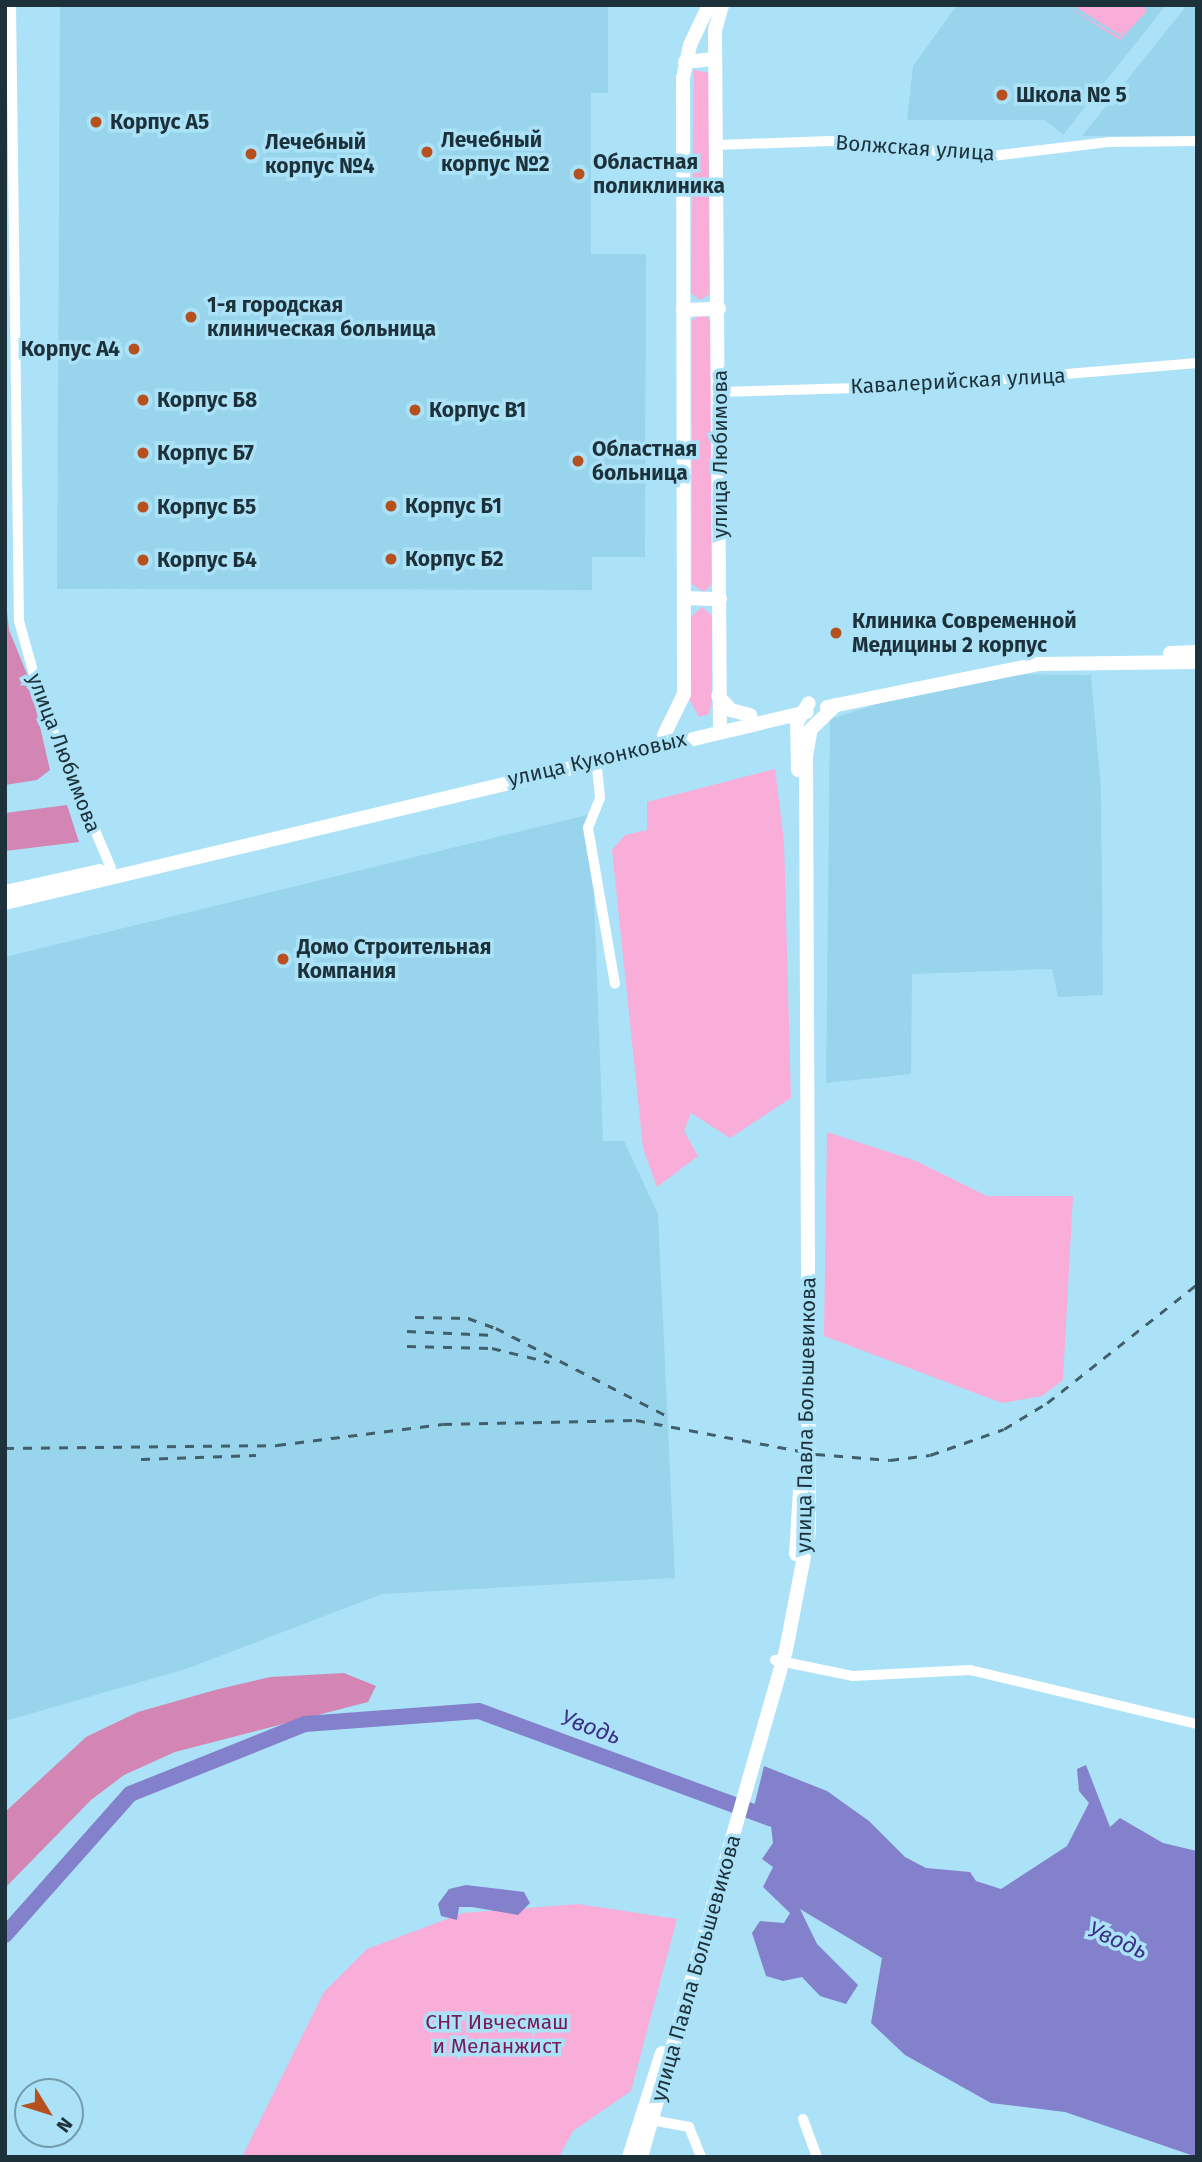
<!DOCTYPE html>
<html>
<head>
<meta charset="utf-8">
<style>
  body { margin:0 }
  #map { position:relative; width:1202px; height:2162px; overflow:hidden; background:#ace2f7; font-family:"Fira Sans",sans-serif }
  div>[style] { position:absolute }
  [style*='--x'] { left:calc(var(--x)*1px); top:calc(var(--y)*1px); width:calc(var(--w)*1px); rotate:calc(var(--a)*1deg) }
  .built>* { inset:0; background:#98d5ed }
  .green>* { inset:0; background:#f9add9 }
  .forest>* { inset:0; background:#d386b4 }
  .water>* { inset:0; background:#8381cc }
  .river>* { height:16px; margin:-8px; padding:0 8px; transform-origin:8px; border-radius:8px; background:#8381cc }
  .minor>* { height:10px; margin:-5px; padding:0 5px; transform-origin:5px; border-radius:5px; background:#fff }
  .major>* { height:14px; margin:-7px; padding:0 7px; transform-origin:7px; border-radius:7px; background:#fff }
  .rail>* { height:2.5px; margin-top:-1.25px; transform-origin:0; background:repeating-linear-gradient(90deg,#415f6a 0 9px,transparent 0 18px) }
  .dots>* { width:19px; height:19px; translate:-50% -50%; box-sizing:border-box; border:4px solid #ace2f7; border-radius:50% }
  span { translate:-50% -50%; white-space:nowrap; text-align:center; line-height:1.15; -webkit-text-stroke:7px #ace2f7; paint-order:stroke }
  .poi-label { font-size:21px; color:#1c3139; font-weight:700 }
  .left { translate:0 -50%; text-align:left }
  .right { translate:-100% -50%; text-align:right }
  .street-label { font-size:21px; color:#1c3139 }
  .park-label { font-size:21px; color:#761b58 }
  .water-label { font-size:23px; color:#3d3088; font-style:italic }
  .frame { position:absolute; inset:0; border:7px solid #1c3139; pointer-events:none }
  .north { position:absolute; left:14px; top:2078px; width:70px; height:70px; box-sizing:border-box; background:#ace2f7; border:2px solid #729bab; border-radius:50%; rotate:128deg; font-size:19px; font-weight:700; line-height:28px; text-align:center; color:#1c3139 }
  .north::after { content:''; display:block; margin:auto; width:24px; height:32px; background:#b6511f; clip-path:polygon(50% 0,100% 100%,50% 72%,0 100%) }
</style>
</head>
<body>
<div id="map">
  <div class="built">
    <i style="clip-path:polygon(60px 5px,608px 5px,608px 93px,591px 93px,591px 254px,646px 254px,645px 557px,592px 557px,592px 590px,57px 589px)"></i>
    <i style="clip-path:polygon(957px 5px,1166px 5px,1063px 135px,1045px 120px,907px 120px,913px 66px)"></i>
    <i style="clip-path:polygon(1187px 5px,1197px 5px,1197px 137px,1082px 136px)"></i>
    <i style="clip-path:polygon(1019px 674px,1091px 675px,1101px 789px,1103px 995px,1058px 997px,1052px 969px,912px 974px,911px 1074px,826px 1083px,830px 719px,903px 696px)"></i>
    <i style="clip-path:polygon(591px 814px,603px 1141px,624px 1141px,658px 1214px,675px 1578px,382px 1594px,186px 1669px,5px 1721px,5px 957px)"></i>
  </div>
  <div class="green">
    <i style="clip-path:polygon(1064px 5px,1120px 37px,1143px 5px,1147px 11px,1120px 40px)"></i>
    <i style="clip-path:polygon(1072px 5px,1141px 5px,1142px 11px,1120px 35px)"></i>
    <i style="clip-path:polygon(694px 70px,709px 73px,712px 293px,700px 300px,691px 293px)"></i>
    <i style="clip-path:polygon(704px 313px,712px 323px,712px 584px,704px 592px,692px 584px,692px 320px)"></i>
    <i style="clip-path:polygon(702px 607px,712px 616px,712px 702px,709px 714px,699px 717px,690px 700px,691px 617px)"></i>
    <i style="clip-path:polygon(775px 769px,784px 841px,791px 1098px,730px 1138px,691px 1113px,684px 1131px,698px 1156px,657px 1187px,643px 1148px,612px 850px,625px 835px,647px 830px,647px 802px)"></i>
    <i style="clip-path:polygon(827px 1132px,916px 1161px,987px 1196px,1073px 1196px,1063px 1380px,1042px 1396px,1002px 1403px,824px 1336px)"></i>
    <i style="clip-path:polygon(578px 1904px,677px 1919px,631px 2091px,573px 2131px,559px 2157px,242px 2157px,324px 1992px,367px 1949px,463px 1913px)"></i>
  </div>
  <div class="forest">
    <i style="clip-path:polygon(5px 594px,9px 630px,29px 679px,50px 770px,37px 780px,5px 785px)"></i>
    <i style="clip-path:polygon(67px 805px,79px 842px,5px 851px,5px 813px)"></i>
    <i style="clip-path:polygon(344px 1673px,376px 1686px,368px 1702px,175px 1752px,124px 1775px,91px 1800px,5px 1888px,5px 1812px,86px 1737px,138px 1712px,215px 1690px,270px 1677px)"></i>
  </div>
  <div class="water">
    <i style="clip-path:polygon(1086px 1765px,1110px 1827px,1120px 1818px,1163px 1843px,1197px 1851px,1197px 2157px,1065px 2112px,991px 2103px,905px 2055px,871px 2023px,882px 1958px,800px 1909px,817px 1944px,858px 1985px,846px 2004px,820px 1996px,802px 1977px,783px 1981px,766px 1976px,752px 1933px,760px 1921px,784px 1923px,790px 1913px,763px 1887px,773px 1867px,762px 1859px,773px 1843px,771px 1826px,752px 1815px,764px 1766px,827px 1791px,869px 1821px,905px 1857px,926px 1868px,970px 1872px,976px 1881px,1001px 1889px,1067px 1846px,1089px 1803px,1079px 1791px,1077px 1769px)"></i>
    <i style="clip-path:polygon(466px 1885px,524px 1892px,530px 1903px,518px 1915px,472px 1907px,459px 1907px,457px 1920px,441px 1916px,438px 1904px,449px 1889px)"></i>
  </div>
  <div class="river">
    <i style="--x:5;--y:1935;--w:188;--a:-48.4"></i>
    <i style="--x:130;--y:1794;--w:188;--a:-21.8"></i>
    <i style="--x:305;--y:1724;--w:174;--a:-4.3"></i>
    <i style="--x:479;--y:1711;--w:312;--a:20.2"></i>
  </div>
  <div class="minor">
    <i style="--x:11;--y:5;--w:616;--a:89.26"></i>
    <i style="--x:19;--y:621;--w:89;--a:74.4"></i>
    <i style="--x:43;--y:707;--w:175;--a:67.1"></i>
    <i style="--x:716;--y:145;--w:114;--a:-2"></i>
    <i style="--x:830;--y:141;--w:163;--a:5.3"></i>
    <i style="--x:992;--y:156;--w:119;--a:-6.8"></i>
    <i style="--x:1110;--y:142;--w:87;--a:-0.7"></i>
    <i style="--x:719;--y:392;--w:205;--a:-1.7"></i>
    <i style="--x:924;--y:386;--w:274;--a:-4.8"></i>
    <i style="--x:596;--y:759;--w:39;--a:84"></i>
    <i style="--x:600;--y:798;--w:32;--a:112"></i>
    <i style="--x:588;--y:828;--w:158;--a:80.2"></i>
    <i style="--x:775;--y:1660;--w:80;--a:11.6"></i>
    <i style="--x:853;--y:1676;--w:117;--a:-2.9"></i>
    <i style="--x:970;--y:1670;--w:233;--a:13.4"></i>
    <i style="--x:646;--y:2119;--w:44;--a:10.5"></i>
    <i style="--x:689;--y:2127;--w:32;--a:68"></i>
    <i style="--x:803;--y:2119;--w:40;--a:69.8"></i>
  </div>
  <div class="major">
    <i style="--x:685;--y:62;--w:30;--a:-6"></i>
    <i style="--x:683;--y:310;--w:36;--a:-2"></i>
    <i style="--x:684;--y:598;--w:36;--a:2"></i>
    <i style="--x:1170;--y:653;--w:27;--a:-2"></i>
    <i style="--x:718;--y:696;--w:19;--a:47"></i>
    <i style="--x:731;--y:710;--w:20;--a:15"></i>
    <i style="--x:827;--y:707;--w:215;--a:-11.5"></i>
    <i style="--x:1038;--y:664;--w:159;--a:-0.7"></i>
    <i style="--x:720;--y:730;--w:700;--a:-90.41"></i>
    <i style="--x:715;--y:30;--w:26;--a:-74"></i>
    <i style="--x:664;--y:735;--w:46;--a:-64"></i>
    <i style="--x:684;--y:694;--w:616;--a:-90.09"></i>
    <i style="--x:683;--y:78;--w:34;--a:-78"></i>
    <i style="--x:690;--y:45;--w:44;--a:-64.6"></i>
    <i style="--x:798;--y:770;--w:48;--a:-91.2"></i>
    <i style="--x:797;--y:722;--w:22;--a:-58"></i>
    <i style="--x:5;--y:892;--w:97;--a:-12.5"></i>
    <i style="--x:5;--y:903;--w:824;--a:-13.4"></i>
    <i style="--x:796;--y:1554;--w:64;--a:-86.4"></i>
    <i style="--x:629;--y:2157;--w:109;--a:-72.4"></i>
    <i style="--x:641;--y:2157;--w:527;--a:-74.04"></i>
    <i style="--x:786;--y:1650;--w:121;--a:-79.1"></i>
    <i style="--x:809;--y:1531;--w:775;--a:-90.22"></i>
    <i style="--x:806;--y:756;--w:27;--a:-80"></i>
    <i style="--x:811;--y:729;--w:35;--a:-44"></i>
  </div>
  <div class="rail">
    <i style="--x:415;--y:1317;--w:53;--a:1.1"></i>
    <i style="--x:468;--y:1318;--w:30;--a:20"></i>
    <i style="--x:496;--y:1328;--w:197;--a:27.2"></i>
    <i style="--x:407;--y:1331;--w:87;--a:2.6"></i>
    <i style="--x:407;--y:1346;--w:85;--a:1.3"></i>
    <i style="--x:492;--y:1348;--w:59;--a:13.8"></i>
    <i style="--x:5;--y:1448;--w:272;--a:-0.6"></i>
    <i style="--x:277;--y:1445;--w:167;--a:-7.2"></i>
    <i style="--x:443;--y:1424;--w:193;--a:-1.2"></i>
    <i style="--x:636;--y:1420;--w:183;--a:10.7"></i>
    <i style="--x:816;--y:1454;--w:74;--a:4.6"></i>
    <i style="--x:890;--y:1460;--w:40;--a:-7.1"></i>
    <i style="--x:930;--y:1455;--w:78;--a:-19.4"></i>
    <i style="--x:1004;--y:1429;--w:50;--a:-31.2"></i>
    <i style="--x:1047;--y:1403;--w:191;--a:-38.4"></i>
    <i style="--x:141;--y:1459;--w:115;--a:-2"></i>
  </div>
  <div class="dots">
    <i style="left:1002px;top:95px;background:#b6511f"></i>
    <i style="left:96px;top:122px;background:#b6511f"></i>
    <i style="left:427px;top:152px;background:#b6511f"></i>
    <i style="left:251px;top:154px;background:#b6511f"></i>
    <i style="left:579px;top:174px;background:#b6511f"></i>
    <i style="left:191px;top:317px;background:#b6511f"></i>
    <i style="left:134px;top:349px;background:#b6511f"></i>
    <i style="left:143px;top:400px;background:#b6511f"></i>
    <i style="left:415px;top:410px;background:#b6511f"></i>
    <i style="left:143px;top:453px;background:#b6511f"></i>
    <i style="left:578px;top:461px;background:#b6511f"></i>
    <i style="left:391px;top:506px;background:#b6511f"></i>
    <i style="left:143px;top:507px;background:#b6511f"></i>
    <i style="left:391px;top:559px;background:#b6511f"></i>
    <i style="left:143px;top:560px;background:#b6511f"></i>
    <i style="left:836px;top:633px;background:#b6511f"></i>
    <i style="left:283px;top:959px;background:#b6511f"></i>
  </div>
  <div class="poi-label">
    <span class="left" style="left:1016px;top:95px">Школа № 5</span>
    <span class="left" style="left:110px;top:122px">Корпус А5</span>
    <span class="left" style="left:441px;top:152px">Лечебный<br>корпус №2</span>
    <span class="left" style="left:265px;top:154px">Лечебный<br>корпус №4</span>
    <span class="left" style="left:593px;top:174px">Областная<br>поликлиника</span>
    <span class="left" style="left:207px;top:317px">1-я городская<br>клиническая больница</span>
    <span class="right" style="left:120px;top:349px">Корпус А4</span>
    <span class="left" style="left:157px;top:400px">Корпус Б8</span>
    <span class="left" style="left:429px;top:410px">Корпус В1</span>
    <span class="left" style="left:592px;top:461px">Областная<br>больница</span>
    <span class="left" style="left:157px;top:453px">Корпус Б7</span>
    <span class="left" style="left:405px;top:506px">Корпус Б1</span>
    <span class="left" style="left:157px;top:507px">Корпус Б5</span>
    <span class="left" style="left:405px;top:559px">Корпус Б2</span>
    <span class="left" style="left:157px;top:560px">Корпус Б4</span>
    <span class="left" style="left:852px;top:633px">Клиника Современной<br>Медицины 2 корпус</span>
    <span class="left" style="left:297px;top:959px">Домо Строительная<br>Компания</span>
  </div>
  <div class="street-label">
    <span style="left:915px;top:148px;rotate:4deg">Волжская улица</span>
    <span style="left:958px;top:381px;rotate:-3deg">Кавалерийская улица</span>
    <span style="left:720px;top:454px;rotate:-90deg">улица Любимова</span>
    <span style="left:64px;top:753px;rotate:69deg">улица Любимова</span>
    <span style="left:597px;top:759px;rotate:-13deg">улица Куконковых</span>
    <span style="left:806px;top:1415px;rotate:-89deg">улица Павла Большевикова</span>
    <span style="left:696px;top:1968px;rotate:-74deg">улица Павла Большевикова</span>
  </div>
  <div class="park-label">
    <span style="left:497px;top:2034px">СНТ Ивчесмаш<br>и Меланжист</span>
  </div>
  <div class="water-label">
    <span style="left:591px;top:1727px;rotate:20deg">Уводь</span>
    <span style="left:1118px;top:1940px;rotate:23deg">Уводь</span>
  </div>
  <div class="frame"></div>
  <div class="north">N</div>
</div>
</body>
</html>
